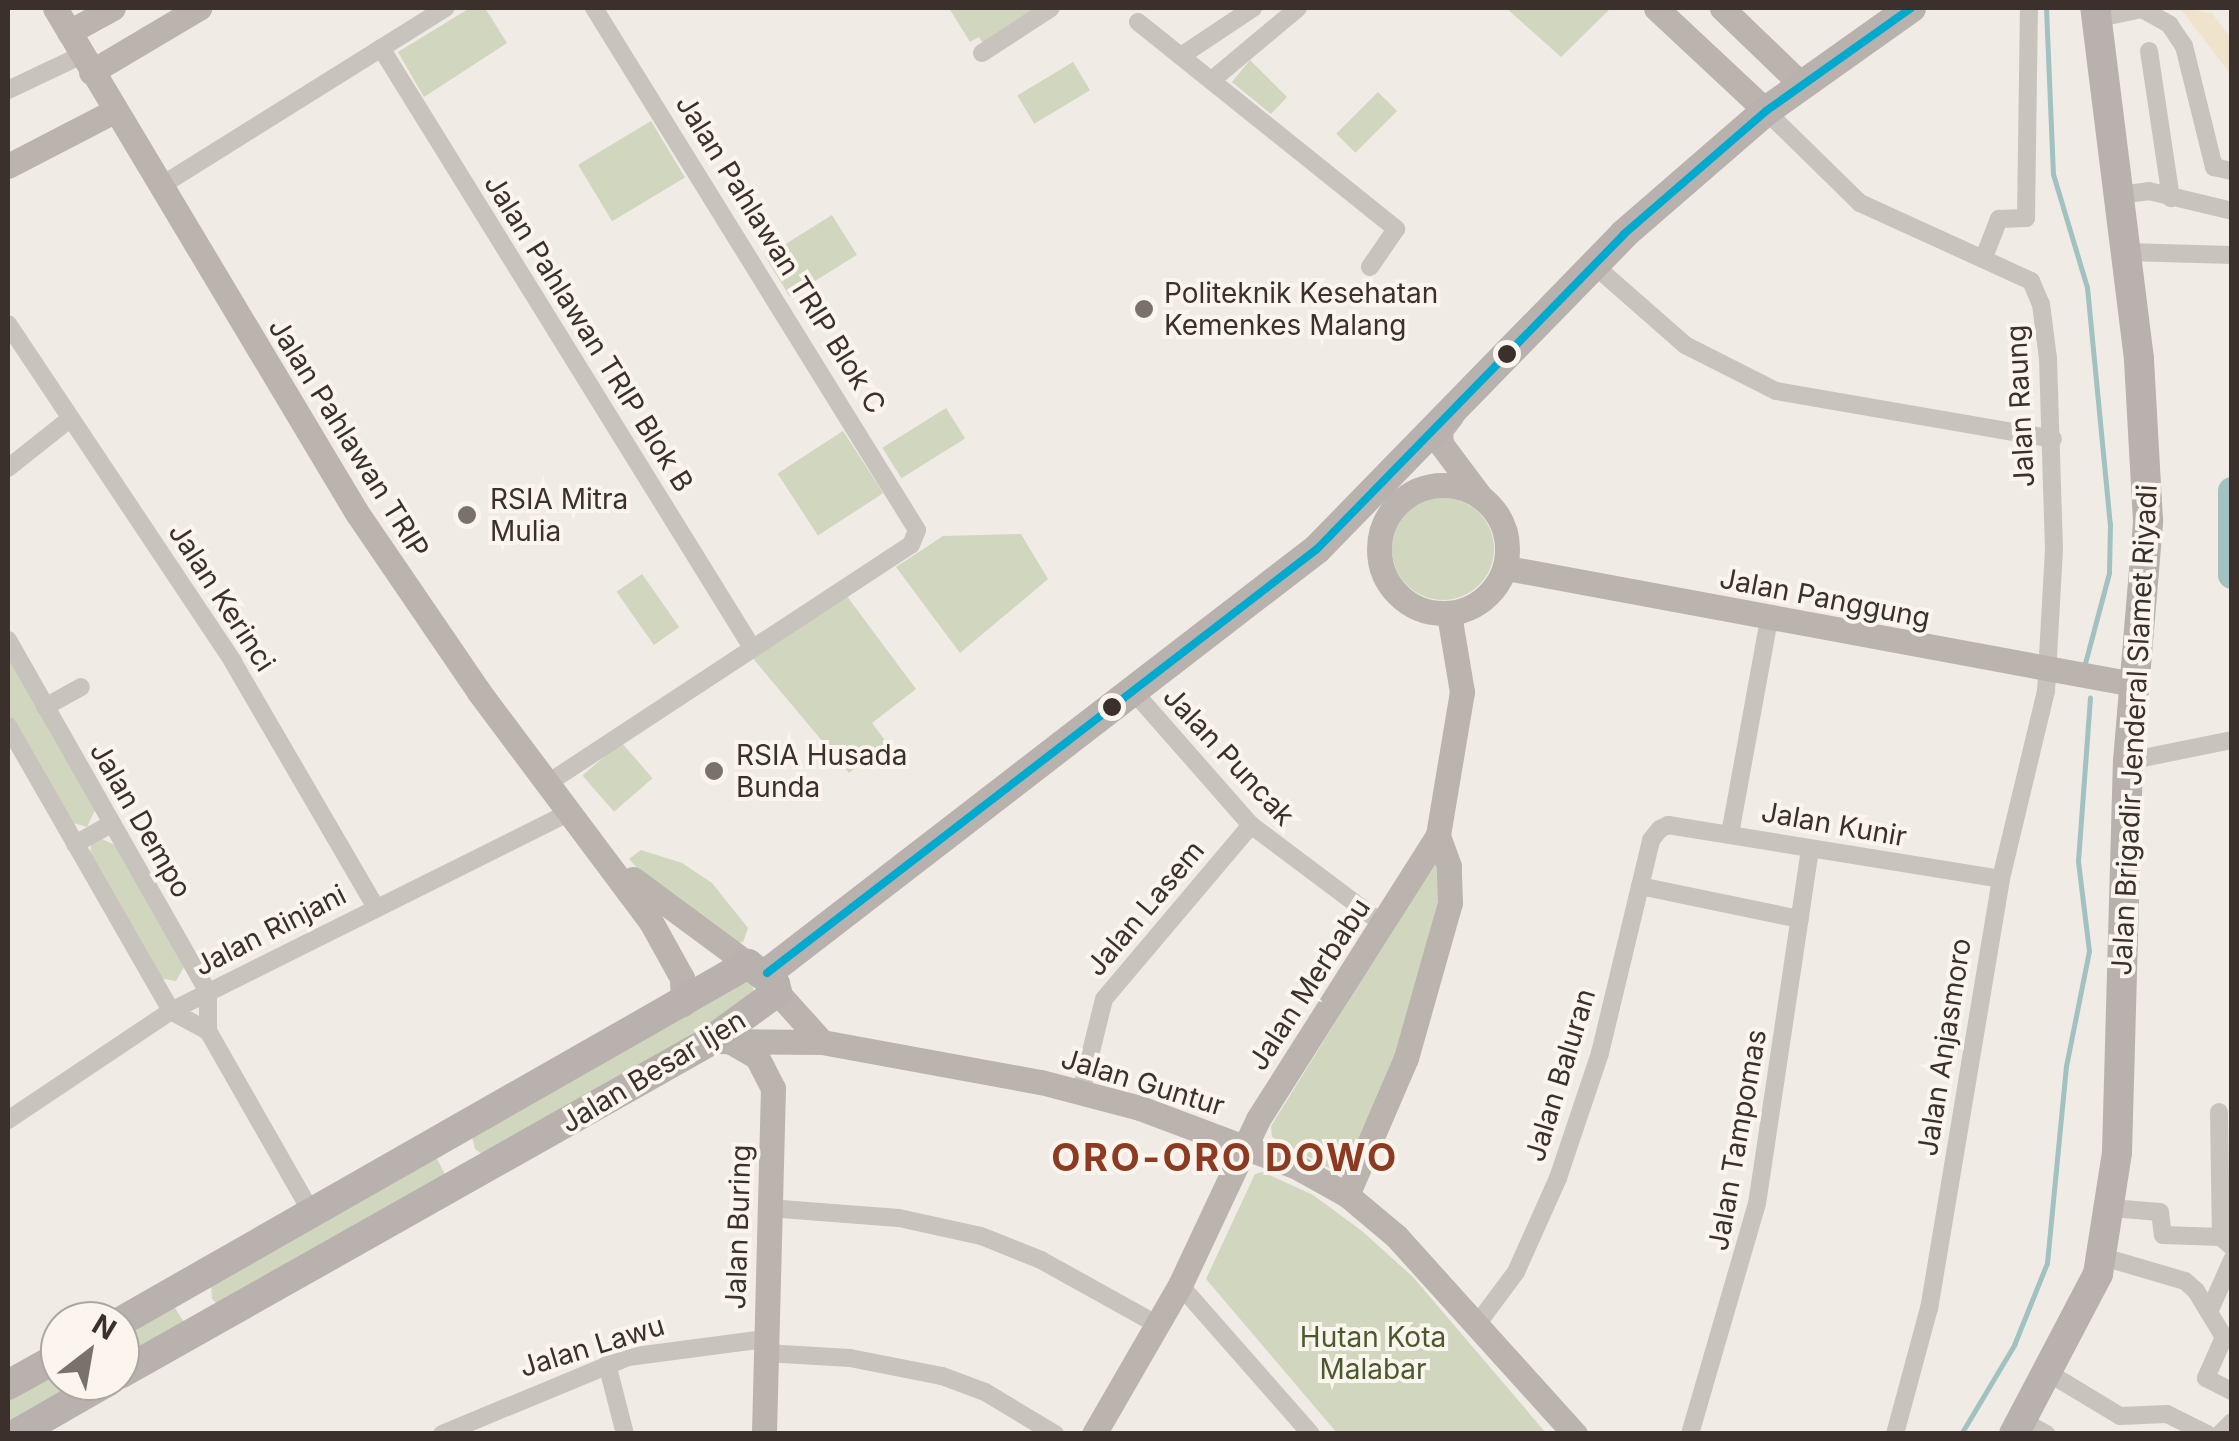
<!DOCTYPE html>
<html>
<head>
<meta charset="utf-8">
<style>
  body { margin:0 }
  #map { position:relative; width:2239px; height:1441px; overflow:hidden; background:#f0ebe5; font-family:Inter,sans-serif }
  div>[style] { position:absolute }
  [style*='--x'] { left:calc(var(--x)*1px); top:calc(var(--y)*1px); width:calc(var(--w)*1px); rotate:calc(var(--a)*1deg) }
  .green>* { inset:0; background:#d1d6bf; transform-origin:0 0 }
  .round { border-radius:50% }
  .sand>* { inset:0; background:#efe3cc }
  .stream>* { height:5px; margin:-2.5px; padding:0 2.5px; transform-origin:2.5px; border-radius:2.5px; background:#a1c2c1 }
  .river>* { height:28px; margin:-14px; padding:0 14px; transform-origin:14px; border-radius:14px; background:#a1c2c1 }
  .street>* { height:18px; margin:-9px; padding:0 9px; transform-origin:9px; border-radius:9px; background:#c9c3be }
  .secondary>* { height:25px; margin:-12.5px; padding:0 12.5px; transform-origin:12.5px; border-radius:12.5px; background:#bab3ae }
  .secondary>.ring { margin:-12.5px; padding:0; box-sizing:content-box; background:none; border:25px solid #bab3ae; border-radius:50% }
  .primary>* { height:30px; margin:-15px; padding:0 15px; transform-origin:15px; border-radius:15px; background:#b8b1ad }
  .bus-1>* { height:8px; margin:-4px; padding:0 4px; transform-origin:4px; border-radius:4px; background:#00a9ce }
  .dots>* { width:28px; height:28px; translate:-50% -50%; box-sizing:border-box; border:5px solid #fbf5ee; border-radius:50% }
  span { translate:-50% -50%; white-space:nowrap; text-align:center; line-height:1.15; -webkit-text-stroke:8px #fbf5ee; paint-order:stroke }
  .street-label { font-size:28px; color:#3b302b }
  .poi-label { font-size:28px; color:#3b302b }
  .left { translate:0 -50%; text-align:left }
  .park-label { font-size:28px; color:#4a5a2e }
  .district-label { font-size:38px; color:#8c3b22; font-weight:700; letter-spacing:2.5px }
  .frame { position:absolute; inset:0; border:10px solid #3b302b; pointer-events:none }
  .north { position:absolute; left:40px; top:1301px; width:100px; height:100px; box-sizing:border-box; background:#fbf5ee; border:2px solid #aea6a0; border-radius:50%; rotate:31deg; font-size:28px; font-weight:700; line-height:40px; text-align:center; color:#3b302b }
  .north::after { content:''; display:block; margin:auto; width:35px; height:45px; background:#7a716c; clip-path:polygon(50% 0,100% 100%,50% 72%,0 100%) }
</style>
</head>
<body>
<div id="map">
  <div class="green">
    <i style="clip-path:polygon(470px 8px,485px 8px,507px 43px,424px 97px,398px 52px)"></i>
    <i style="clip-path:polygon(949px 8px,1041px 8px,984px 45px,979px 37px,970px 42px)"></i>
    <i style="clip-path:polygon(1506px 8px,1611px 8px,1561px 57px)"></i>
    <i style="clip-path:polygon(1250px 60px,1287px 97px,1271px 114px,1232px 82px)"></i>
    <i style="left:1073px;top:62px;width:33px;height:65px;rotate:59deg"></i>
    <i style="left:1378px;top:92px;width:27px;height:59px;rotate:45deg"></i>
    <i style="left:651px;top:121px;width:66px;height:85px;rotate:59deg"></i>
    <i style="left:832px;top:215px;width:47px;height:79px;rotate:58deg"></i>
    <i style="left:946px;top:408px;width:36px;height:75px;rotate:58deg"></i>
    <i style="left:843px;top:431px;width:74px;height:78px;rotate:57deg"></i>
    <i class="round" style="left:1392px;top:498px;width:102px;height:102px"></i>
    <i style="clip-path:polygon(1021px 534px,1048px 579px,960px 653px,896px 567px,943px 536px)"></i>
    <i style="left:642px;top:574px;width:65px;height:31px;rotate:55deg"></i>
    <i style="clip-path:polygon(846px 595px,916px 689px,872px 723px,887px 743px,849px 773px,751px 656px)"></i>
    <i style="clip-path:polygon(8px 654px,95px 810px,87px 827px,70px 822px,8px 713px)"></i>
    <i style="left:621px;top:742px;width:48px;height:51px;rotate:49deg"></i>
    <i style="clip-path:polygon(102px 839px,115px 845px,184px 967px,176px 981px,159px 978px,90px 858px,91px 844px)"></i>
    <i style="clip-path:polygon(641px 850px,682px 863px,712px 883px,748px 928px,743px 942px,734px 943px,641px 872px,629px 859px)"></i>
    <i style="clip-path:polygon(1436px 860px,1444px 876px,1398px 1058px,1347px 1167px,1338px 1173px,1272px 1137px,1271px 1126px)"></i>
    <i style="clip-path:polygon(741px 977px,753px 984px,754px 998px,486px 1157px,475px 1149px,472px 1137px)"></i>
    <i style="clip-path:polygon(436px 1157px,447px 1178px,217px 1304px,212px 1299px,211px 1282px)"></i>
    <i style="clip-path:polygon(1263px 1172px,1313px 1195px,1362px 1231px,1413px 1277px,1546px 1433px,1337px 1433px,1206px 1279px,1255px 1174px)"></i>
    <i style="clip-path:polygon(173px 1305px,184px 1322px,120px 1366px,120px 1328px)"></i>
    <i style="clip-path:polygon(60px 1362px,60px 1381px,94px 1381px,8px 1431px,8px 1391px)"></i>
  </div>
  <div class="sand">
    <i style="clip-path:polygon(2180px 8px,2212px 13px,2231px 39px,2231px 75px)"></i>
  </div>
  <div class="stream">
    <i style="--x:2046;--y:8;--w:166;--a:87.6"></i>
    <i style="--x:2053;--y:174;--w:118;--a:73.3"></i>
    <i style="--x:2087;--y:287;--w:238;--a:84.5"></i>
    <i style="--x:2110;--y:524;--w:49;--a:91.2"></i>
    <i style="--x:2109;--y:573;--w:93;--a:104.9"></i>
    <i style="--x:1961;--y:1434;--w:104;--a:-59.2"></i>
    <i style="--x:2014;--y:1345;--w:88;--a:-68.1"></i>
    <i style="--x:2047;--y:1263;--w:198;--a:-84.5"></i>
    <i style="--x:2066;--y:1066;--w:117;--a:-78.7"></i>
    <i style="--x:2089;--y:951;--w:91;--a:-97"></i>
    <i style="--x:2078;--y:861;--w:164;--a:-85.8"></i>
  </div>
  <div class="river">
    <i style="--x:2232;--y:491;--w:84;--a:90"></i>
  </div>
  <div class="street">
    <i style="--x:2099;--y:18;--w:44;--a:-11.8"></i>
    <i style="--x:2142;--y:9;--w:31;--a:29"></i>
    <i style="--x:2169;--y:24;--w:27;--a:56"></i>
    <i style="--x:2184;--y:46;--w:125;--a:76.1"></i>
    <i style="--x:2214;--y:167;--w:18;--a:13"></i>
    <i style="--x:1138;--y:22;--w:331;--a:38.7"></i>
    <i style="--x:1396;--y:229;--w:46;--a:124.4"></i>
    <i style="--x:381;--y:48;--w:703;--a:58.25"></i>
    <i style="--x:2149;--y:51;--w:149;--a:81.5"></i>
    <i style="--x:982;--y:53;--w:82;--a:-33.1"></i>
    <i style="--x:1181;--y:56;--w:87;--a:-33.7"></i>
    <i style="--x:1212;--y:80;--w:112;--a:-39.9"></i>
    <i style="--x:8;--y:90;--w:82;--a:-25.3"></i>
    <i style="--x:1766;--y:111;--w:132;--a:44.4"></i>
    <i style="--x:1860;--y:203;--w:188;--a:24.5"></i>
    <i style="--x:2031;--y:281;--w:25;--a:67"></i>
    <i style="--x:2041;--y:304;--w:55;--a:82.7"></i>
    <i style="--x:2048;--y:359;--w:190;--a:88.2"></i>
    <i style="--x:2054;--y:549;--w:142;--a:93.2"></i>
    <i style="--x:2046;--y:691;--w:193;--a:103.5"></i>
    <i style="--x:2001;--y:879;--w:435;--a:99.5"></i>
    <i style="--x:1929;--y:1308;--w:131;--a:105.1"></i>
    <i style="--x:159;--y:187;--w:338;--a:-32"></i>
    <i style="--x:2118;--y:195;--w:31;--a:-7"></i>
    <i style="--x:2149;--y:191;--w:85;--a:13.5"></i>
    <i style="--x:2126;--y:252;--w:106;--a:1.6"></i>
    <i style="--x:1984;--y:257;--w:41;--a:-68.5"></i>
    <i style="--x:1999;--y:219;--w:27;--a:-2"></i>
    <i style="--x:2026;--y:218;--w:210;--a:-89.2"></i>
    <i style="--x:1594;--y:265;--w:121;--a:41.3"></i>
    <i style="--x:1685;--y:345;--w:102;--a:26.8"></i>
    <i style="--x:1776;--y:391;--w:281;--a:9.8"></i>
    <i style="--x:8;--y:324;--w:406;--a:56.3"></i>
    <i style="--x:233;--y:662;--w:285;--a:59.8"></i>
    <i style="--x:8;--y:468;--w:80;--a:-38.4"></i>
    <i style="--x:8;--y:640;--w:405;--a:60.4"></i>
    <i style="--x:208;--y:992;--w:39;--a:90"></i>
    <i style="--x:208;--y:1031;--w:210;--a:60.3"></i>
    <i style="--x:1134;--y:692;--w:177;--a:48.7"></i>
    <i style="--x:1251;--y:825;--w:166;--a:36.9"></i>
    <i style="--x:45;--y:707;--w:41;--a:-29.1"></i>
    <i style="--x:8;--y:726;--w:328;--a:60.2"></i>
    <i style="--x:171;--y:1011;--w:42;--a:28.4"></i>
    <i style="--x:2128;--y:761;--w:106;--a:-11.4"></i>
    <i style="--x:548;--y:783;--w:434;--a:-33.3"></i>
    <i style="--x:911;--y:545;--w:16;--a:-68"></i>
    <i style="--x:917;--y:530;--w:614;--a:-121.75"></i>
    <i style="--x:1730;--y:834;--w:219;--a:-79.7"></i>
    <i style="--x:75;--y:844;--w:41;--a:-29.1"></i>
    <i style="--x:1640;--y:886;--w:163;--a:11.7"></i>
    <i style="--x:1081;--y:1092;--w:96;--a:-76.1"></i>
    <i style="--x:1104;--y:999;--w:228;--a:-49.8"></i>
    <i style="--x:2219;--y:1112;--w:125;--a:89.1"></i>
    <i style="--x:8;--y:1120;--w:196;--a:-33.8"></i>
    <i style="--x:171;--y:1011;--w:447;--a:-26.5"></i>
    <i style="--x:768;--y:1208;--w:131;--a:4.4"></i>
    <i style="--x:899;--y:1218;--w:84;--a:12.4"></i>
    <i style="--x:981;--y:1236;--w:65;--a:21.8"></i>
    <i style="--x:1041;--y:1260;--w:134;--a:29.1"></i>
    <i style="--x:2111;--y:1208;--w:49;--a:4.7"></i>
    <i style="--x:2160;--y:1212;--w:23;--a:83"></i>
    <i style="--x:2163;--y:1235;--w:58;--a:2"></i>
    <i style="--x:2221;--y:1237;--w:15;--a:42"></i>
    <i style="--x:2103;--y:1257;--w:85;--a:16.3"></i>
    <i style="--x:2185;--y:1281;--w:15;--a:42"></i>
    <i style="--x:2196;--y:1291;--w:54;--a:58.7"></i>
    <i style="--x:2224;--y:1337;--w:45;--a:113.7"></i>
    <i style="--x:2206;--y:1378;--w:29;--a:27"></i>
    <i style="--x:1180;--y:1285;--w:198;--a:48.7"></i>
    <i style="--x:2209;--y:1312;--w:57;--a:-66.1"></i>
    <i style="--x:1478;--y:1323;--w:64;--a:-53.3"></i>
    <i style="--x:1516;--y:1272;--w:103;--a:-65.9"></i>
    <i style="--x:1558;--y:1178;--w:132;--a:-71.4"></i>
    <i style="--x:1600;--y:1053;--w:219;--a:-76.5"></i>
    <i style="--x:1651;--y:840;--w:14;--a:-51"></i>
    <i style="--x:1660;--y:829;--w:9;--a:-27"></i>
    <i style="--x:1668;--y:825;--w:337;--a:9.2"></i>
    <i style="--x:765;--y:1353;--w:85;--a:3.4"></i>
    <i style="--x:850;--y:1358;--w:94;--a:11.1"></i>
    <i style="--x:942;--y:1376;--w:46;--a:20.4"></i>
    <i style="--x:985;--y:1392;--w:82;--a:31"></i>
    <i style="--x:607;--y:1364;--w:72;--a:75.6"></i>
    <i style="--x:2047;--y:1372;--w:85;--a:31.1"></i>
    <i style="--x:2120;--y:1416;--w:47;--a:-2.4"></i>
    <i style="--x:2167;--y:1414;--w:45;--a:26.6"></i>
    <i style="--x:2021;--y:1420;--w:29;--a:29"></i>
    <i style="--x:442;--y:1434;--w:201;--a:-22.5"></i>
    <i style="--x:628;--y:1357;--w:138;--a:-7.5"></i>
    <i style="--x:1690;--y:1434;--w:240;--a:-73.8"></i>
    <i style="--x:1757;--y:1204;--w:358;--a:-81.5"></i>
    <i style="--x:2220;--y:1434;--w:17;--a:-45"></i>
  </div>
  <div class="secondary">
    <i style="--x:55;--y:8;--w:588;--a:59.12"></i>
    <i style="--x:357;--y:513;--w:217;--a:55.7"></i>
    <i style="--x:479;--y:692;--w:287;--a:53.2"></i>
    <i style="--x:651;--y:922;--w:64;--a:61"></i>
    <i style="--x:682;--y:978;--w:26;--a:88"></i>
    <i style="--x:1656;--y:8;--w:151;--a:43.1"></i>
    <i style="--x:1722;--y:8;--w:111;--a:43.9"></i>
    <i style="--x:69;--y:32;--w:50;--a:-28.6"></i>
    <i style="--x:91;--y:72;--w:126;--a:-30.7"></i>
    <i style="--x:8;--y:166;--w:119;--a:-27.4"></i>
    <i style="--x:1451;--y:416;--w:18;--a:128"></i>
    <i style="--x:1440;--y:430;--w:14;--a:86"></i>
    <i style="--x:1441;--y:444;--w:64;--a:53.3"></i>
    <i class="ring" style="left:1379px;top:485px;width:103px;height:103px"></i>
    <i style="--x:1507;--y:568;--w:637;--a:10.5"></i>
    <i style="--x:633;--y:879;--w:143;--a:36.5"></i>
    <i style="--x:777;--y:992;--w:67;--a:48"></i>
    <i style="--x:710;--y:1041;--w:112;--a:0.5"></i>
    <i style="--x:822;--y:1042;--w:223;--a:10.4"></i>
    <i style="--x:1041;--y:1082;--w:102;--a:14.7"></i>
    <i style="--x:1140;--y:1108;--w:168;--a:20.6"></i>
    <i style="--x:1297;--y:1167;--w:57;--a:29.2"></i>
    <i style="--x:1347;--y:1195;--w:64;--a:39.9"></i>
    <i style="--x:1396;--y:1236;--w:267;--a:47.9"></i>
    <i style="--x:731;--y:1042;--w:30;--a:30"></i>
    <i style="--x:757;--y:1057;--w:35;--a:63"></i>
    <i style="--x:773;--y:1088;--w:346;--a:91.5"></i>
    <i style="--x:1347;--y:1195;--w:149;--a:-66.7"></i>
    <i style="--x:1406;--y:1058;--w:161;--a:-74.2"></i>
    <i style="--x:1450;--y:903;--w:37;--a:-92"></i>
    <i style="--x:1449;--y:866;--w:33;--a:-110"></i>
    <i style="--x:1094;--y:1434;--w:172;--a:-60"></i>
    <i style="--x:1180;--y:1285;--w:183;--a:-64.8"></i>
    <i style="--x:1258;--y:1119;--w:336;--a:-57.6"></i>
    <i style="--x:1438;--y:835;--w:145;--a:-80.5"></i>
    <i style="--x:1462;--y:692;--w:79;--a:-99.5"></i>
  </div>
  <div class="primary">
    <i style="--x:767;--y:973;--w:694;--a:-37.63"></i>
    <i style="--x:1317;--y:549;--w:440;--a:-45.7"></i>
    <i style="--x:1624;--y:234;--w:188;--a:-40.9"></i>
    <i style="--x:1766;--y:111;--w:178;--a:-35.4"></i>
    <i style="--x:120;--y:1322;--w:723;--a:-29.69"></i>
    <i style="--x:748;--y:964;--w:34;--a:37"></i>
    <i style="--x:775;--y:984;--w:8;--a:76"></i>
    <i style="--x:777;--y:992;--w:83;--a:143.8"></i>
    <i style="--x:710;--y:1041;--w:677;--a:150.56"></i>
    <i style="--x:8;--y:1385;--w:60;--a:-29.1"></i>
    <i style="--x:16;--y:1434;--w:106;--a:-29.9"></i>
    <i style="--x:2014;--y:1434;--w:181;--a:-62.3"></i>
    <i style="--x:2098;--y:1274;--w:123;--a:-81.1"></i>
    <i style="--x:2117;--y:1152;--w:391;--a:-88.4"></i>
    <i style="--x:2128;--y:761;--w:241;--a:-85.2"></i>
    <i style="--x:2148;--y:521;--w:162;--a:-93.2"></i>
    <i style="--x:2139;--y:359;--w:354;--a:-97.1"></i>
  </div>
  <div class="bus-1">
    <i style="--x:767;--y:973;--w:694;--a:-37.63"></i>
    <i style="--x:1317;--y:549;--w:440;--a:-45.7"></i>
    <i style="--x:1624;--y:234;--w:188;--a:-40.9"></i>
    <i style="--x:1766;--y:111;--w:178;--a:-35.4"></i>
  </div>
  <div class="dots">
    <i style="left:1144px;top:309px;background:#7a716c"></i>
    <i style="left:1507px;top:354px;background:#3b302b"></i>
    <i style="left:467px;top:515px;background:#7a716c"></i>
    <i style="left:1112px;top:707px;background:#3b302b"></i>
    <i style="left:714px;top:771px;background:#7a716c"></i>
  </div>
  <div class="street-label">
    <span style="left:781px;top:254px;rotate:58deg">Jalan Pahlawan TRIP Blok C</span>
    <span style="left:589px;top:333px;rotate:58deg">Jalan Pahlawan TRIP Blok B</span>
    <span style="left:2020px;top:406px;rotate:-93deg">Jalan Raung</span>
    <span style="left:349px;top:438px;rotate:58deg">Jalan Pahlawan TRIP</span>
    <span style="left:222px;top:597px;rotate:57deg">Jalan Kerinci</span>
    <span style="left:1825px;top:598px;rotate:11deg">Jalan Panggung</span>
    <span style="left:2134px;top:730px;rotate:-87deg">Jalan Brigadir Jenderal Slamet Riyadi</span>
    <span style="left:1229px;top:756px;rotate:47deg">Jalan Puncak</span>
    <span style="left:141px;top:820px;rotate:60deg">Jalan Dempo</span>
    <span style="left:1834px;top:824px;rotate:10deg">Jalan Kunir</span>
    <span style="left:1145px;top:908px;rotate:-50deg">Jalan Lasem</span>
    <span style="left:270px;top:930px;rotate:-27deg">Jalan Rinjani</span>
    <span style="left:1309px;top:984px;rotate:-57deg">Jalan Merbabu</span>
    <span style="left:1944px;top:1047px;rotate:-81deg">Jalan Anjasmoro</span>
    <span style="left:653px;top:1071px;rotate:-31deg">Jalan Besar Ijen</span>
    <span style="left:1560px;top:1075px;rotate:-73deg">Jalan Baluran</span>
    <span style="left:1143px;top:1082px;rotate:17deg">Jalan Guntur</span>
    <span style="left:1737px;top:1140px;rotate:-80deg">Jalan Tampomas</span>
    <span style="left:738px;top:1227px;rotate:-88deg">Jalan Buring</span>
    <span style="left:592px;top:1346px;rotate:-17deg">Jalan Lawu</span>
  </div>
  <div class="poi-label">
    <span class="left" style="left:1164px;top:309px">Politeknik Kesehatan<br>Kemenkes Malang</span>
    <span class="left" style="left:490px;top:515px">RSIA Mitra<br>Mulia</span>
    <span class="left" style="left:736px;top:771px">RSIA Husada<br>Bunda</span>
  </div>
  <div class="park-label">
    <span style="left:1373px;top:1353px">Hutan Kota<br>Malabar</span>
  </div>
  <div class="district-label">
    <span style="left:1225px;top:1158px">ORO-ORO DOWO</span>
  </div>
  <div class="frame"></div>
  <div class="north">N</div>
</div>
</body>
</html>
